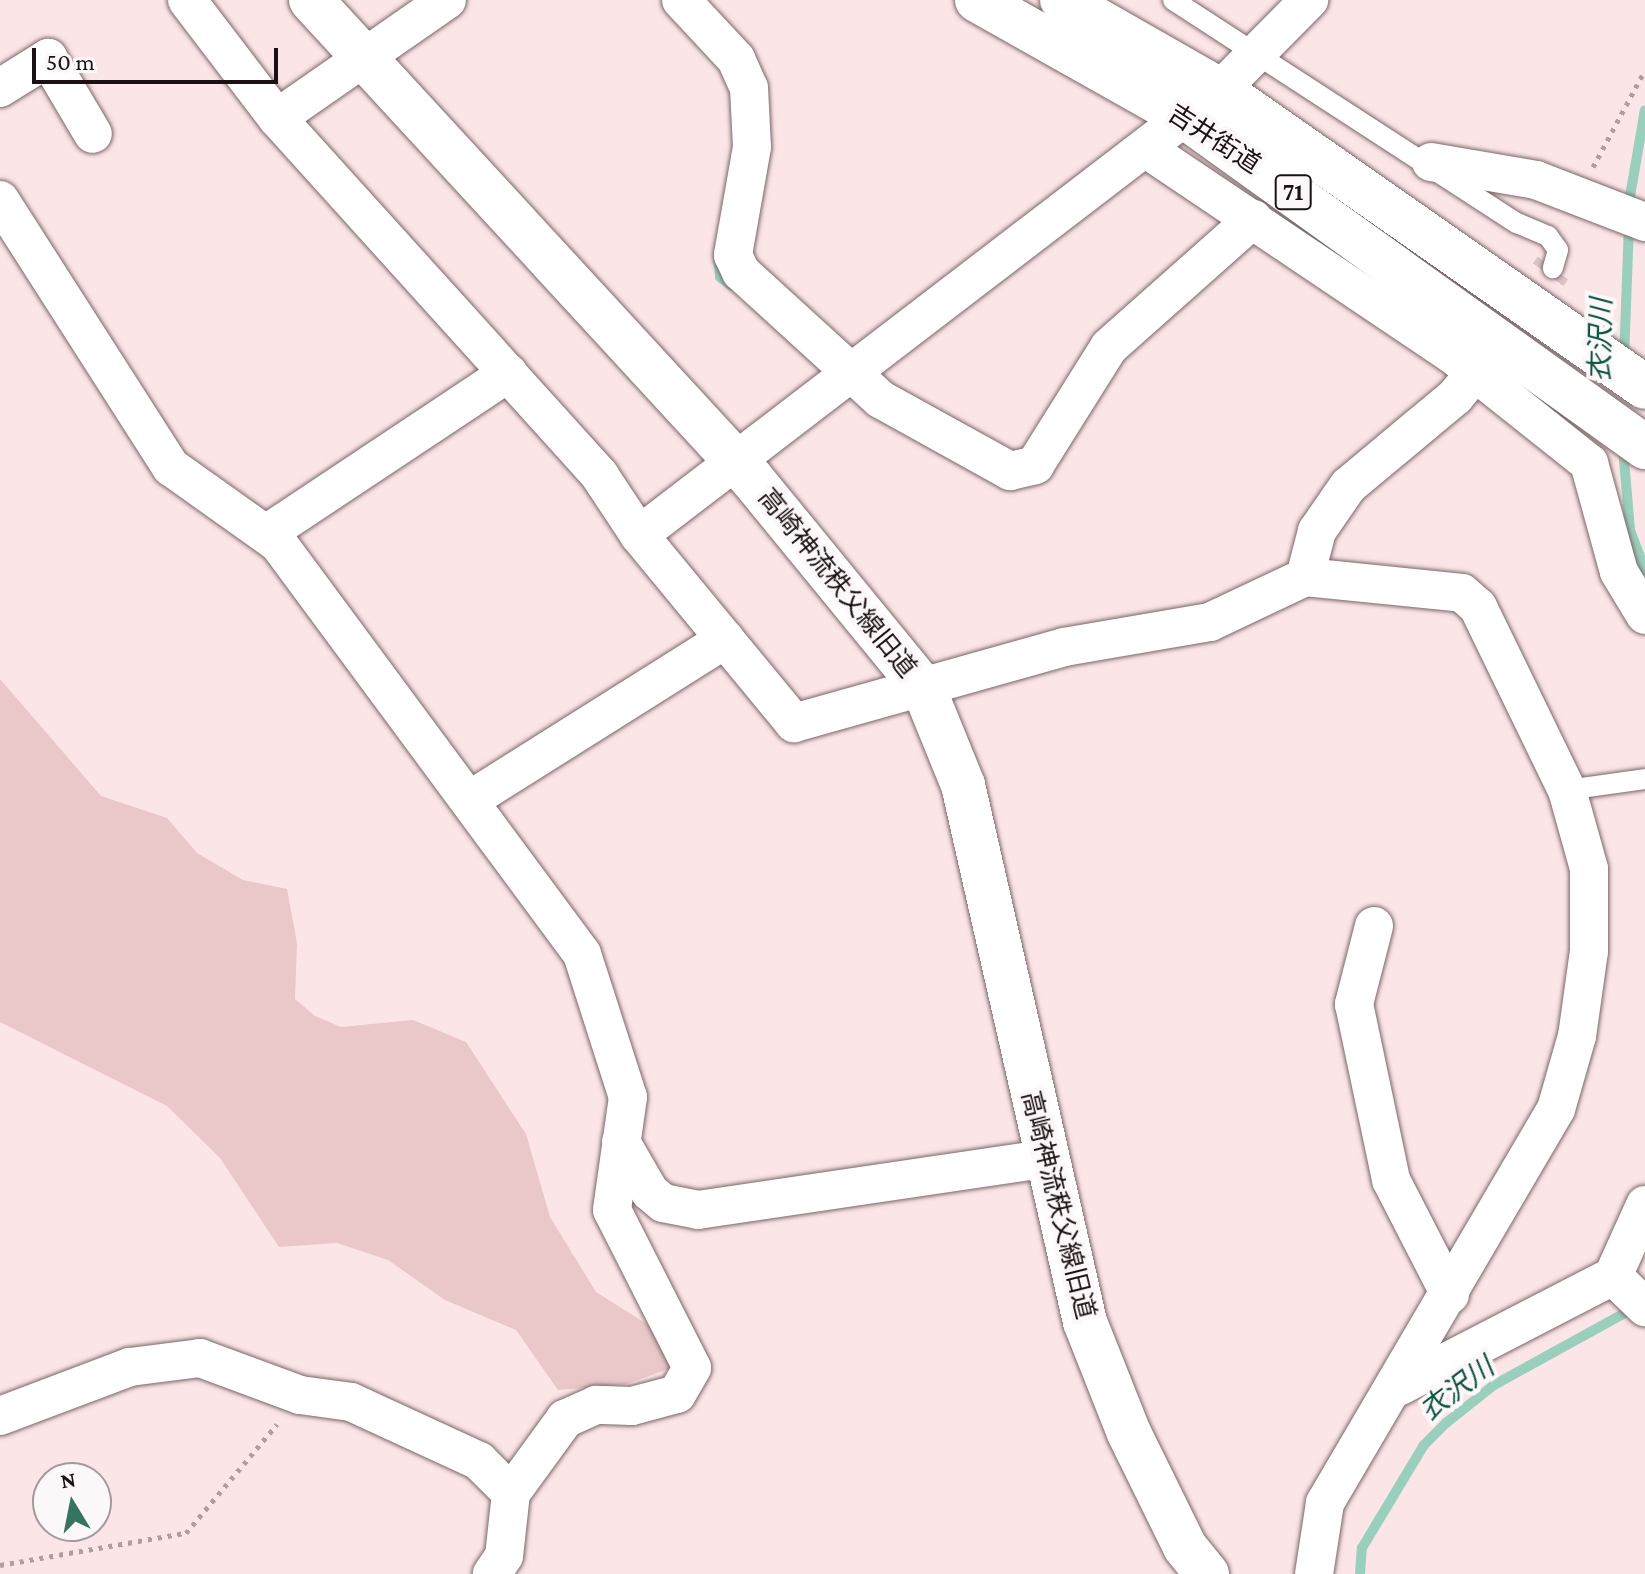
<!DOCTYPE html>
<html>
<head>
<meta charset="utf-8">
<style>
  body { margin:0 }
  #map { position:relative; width:1645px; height:1574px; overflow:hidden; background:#fce5e6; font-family:"Crimson Pro","Noto Sans JP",serif }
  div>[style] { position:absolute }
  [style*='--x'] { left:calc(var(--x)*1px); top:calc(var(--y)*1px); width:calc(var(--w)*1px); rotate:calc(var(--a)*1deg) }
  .green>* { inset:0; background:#eac7c9 }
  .stream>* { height:10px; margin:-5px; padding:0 5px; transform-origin:5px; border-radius:5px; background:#98d0bd }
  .minor-tunnel>* { height:38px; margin-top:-19px; transform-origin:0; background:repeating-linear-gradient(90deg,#dac5c6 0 38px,transparent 0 57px) }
  .path>* { height:5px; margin-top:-2.5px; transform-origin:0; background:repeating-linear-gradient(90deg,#b09e9f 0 4px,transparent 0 10px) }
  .roads { filter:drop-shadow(0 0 2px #7a6667) drop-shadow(0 0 2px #7a6667) }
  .service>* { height:20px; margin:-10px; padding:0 10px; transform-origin:10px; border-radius:10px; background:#fff }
  .minor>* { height:38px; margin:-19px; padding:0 19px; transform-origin:19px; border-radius:19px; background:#fff }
  .tertiary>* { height:44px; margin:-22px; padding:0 22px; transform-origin:22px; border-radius:22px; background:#fff }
  .primary>* { height:44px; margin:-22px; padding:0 22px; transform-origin:22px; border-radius:22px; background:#fff }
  span { translate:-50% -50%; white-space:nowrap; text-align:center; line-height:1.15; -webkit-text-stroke:8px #fcf7f8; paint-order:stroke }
  .shield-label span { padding:2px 6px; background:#fcf7f8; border:2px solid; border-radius:6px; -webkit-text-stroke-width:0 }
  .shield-label { font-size:24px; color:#1a1212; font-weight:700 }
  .street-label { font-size:26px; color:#1a1212 }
  .water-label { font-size:28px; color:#095643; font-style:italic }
  .north { position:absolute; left:32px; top:1462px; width:80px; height:80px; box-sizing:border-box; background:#fcf7f8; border:2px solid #a29b9c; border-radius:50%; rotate:350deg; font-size:22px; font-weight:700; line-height:32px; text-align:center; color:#1a1212 }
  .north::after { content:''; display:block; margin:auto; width:28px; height:36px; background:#357461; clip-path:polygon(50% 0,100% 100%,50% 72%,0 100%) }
  .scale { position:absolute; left:32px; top:48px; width:246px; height:36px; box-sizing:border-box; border:4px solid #1a1212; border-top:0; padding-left:10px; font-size:24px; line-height:28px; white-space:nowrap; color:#1a1212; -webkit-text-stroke:6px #fcf7f8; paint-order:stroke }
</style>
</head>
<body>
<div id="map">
  <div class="green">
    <i style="clip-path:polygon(0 679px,101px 796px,167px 818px,197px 853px,243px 880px,287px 889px,297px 943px,295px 999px,315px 1016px,341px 1027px,413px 1020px,466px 1042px,526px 1134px,550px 1217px,596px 1292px,669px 1338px,679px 1365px,627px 1384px,558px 1390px,516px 1330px,445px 1300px,388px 1260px,337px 1243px,279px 1247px,220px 1158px,167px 1106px,0 1022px)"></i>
  </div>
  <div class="stream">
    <i style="--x:1628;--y:208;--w:99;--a:-80.2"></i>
    <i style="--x:718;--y:257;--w:20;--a:84"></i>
    <i style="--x:720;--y:277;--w:15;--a:37"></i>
    <i style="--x:1624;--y:360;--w:136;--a:-87.9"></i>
    <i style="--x:1623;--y:448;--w:82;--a:85.1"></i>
    <i style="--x:1630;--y:530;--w:43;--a:69.4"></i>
    <i style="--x:1360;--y:1574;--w:26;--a:-86"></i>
    <i style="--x:1362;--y:1548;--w:120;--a:-59"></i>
    <i style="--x:1424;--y:1445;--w:31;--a:-45"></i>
    <i style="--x:1446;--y:1423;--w:61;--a:-38.4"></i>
    <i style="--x:1494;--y:1385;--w:162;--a:-28.8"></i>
  </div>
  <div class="minor-tunnel">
    <i style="--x:1480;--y:366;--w:122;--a:-53.3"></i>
  </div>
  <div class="path">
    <i style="--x:1593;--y:167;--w:110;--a:-61.8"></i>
    <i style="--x:0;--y:1565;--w:189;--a:-9.8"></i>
    <i style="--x:186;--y:1533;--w:142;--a:-50.1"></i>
  </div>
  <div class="roads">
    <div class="service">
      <i style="--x:1173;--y:0;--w:410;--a:33"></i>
      <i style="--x:1517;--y:223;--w:34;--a:23"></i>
      <i style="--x:1548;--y:236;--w:17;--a:54"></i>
      <i style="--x:1558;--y:250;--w:19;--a:106"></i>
      <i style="--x:1567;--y:790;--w:79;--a:-8"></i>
    </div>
    <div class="minor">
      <i style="--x:187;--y:0;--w:148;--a:52.7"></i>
      <i style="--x:277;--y:118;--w:482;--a:47.9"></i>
      <i style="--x:600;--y:476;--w:71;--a:56.5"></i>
      <i style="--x:639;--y:535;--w:244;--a:50.5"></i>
      <i style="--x:794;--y:723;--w:280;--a:-15.7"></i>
      <i style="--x:1064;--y:647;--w:148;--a:-9.7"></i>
      <i style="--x:1210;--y:622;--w:105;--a:-25.3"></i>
      <i style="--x:1305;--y:577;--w:158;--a:5.8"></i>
      <i style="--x:1462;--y:593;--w:21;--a:41"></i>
      <i style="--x:1478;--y:607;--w:203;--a:64.1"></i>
      <i style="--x:1567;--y:790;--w:82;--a:74.4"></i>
      <i style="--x:1589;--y:869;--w:82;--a:90"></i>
      <i style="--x:1589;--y:951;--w:86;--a:98"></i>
      <i style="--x:1577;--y:1036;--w:76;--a:106"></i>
      <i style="--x:1556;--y:1109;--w:457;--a:120.4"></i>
      <i style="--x:1325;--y:1503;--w:72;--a:98.8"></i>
      <i style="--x:681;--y:0;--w:81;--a:47"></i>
      <i style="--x:736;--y:59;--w:32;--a:66"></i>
      <i style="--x:749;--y:88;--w:59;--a:87.1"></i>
      <i style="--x:752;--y:147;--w:110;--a:100"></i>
      <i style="--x:733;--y:255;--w:19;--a:65"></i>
      <i style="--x:741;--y:272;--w:188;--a:42.4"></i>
      <i style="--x:880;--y:399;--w:149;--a:29"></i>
      <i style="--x:1010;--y:471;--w:26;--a:-13"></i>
      <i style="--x:1035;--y:465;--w:139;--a:-57.9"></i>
      <i style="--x:1109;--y:347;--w:193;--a:-41.6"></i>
      <i style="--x:0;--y:88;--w:57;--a:-32"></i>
      <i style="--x:48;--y:58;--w:88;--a:59.4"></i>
      <i style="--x:277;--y:118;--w:207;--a:-34.8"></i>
      <i style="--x:1145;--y:148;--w:371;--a:33.9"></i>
      <i style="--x:1453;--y:355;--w:174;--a:38.5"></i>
      <i style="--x:1589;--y:463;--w:113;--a:74.6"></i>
      <i style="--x:1619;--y:572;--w:50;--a:58.8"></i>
      <i style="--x:1431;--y:162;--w:107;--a:9.7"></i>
      <i style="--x:1536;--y:180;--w:117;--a:21.1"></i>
      <i style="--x:0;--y:200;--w:317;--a:57.4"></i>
      <i style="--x:171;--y:467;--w:131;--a:35.4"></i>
      <i style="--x:278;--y:543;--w:511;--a:53.51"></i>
      <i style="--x:582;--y:954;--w:150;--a:72.2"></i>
      <i style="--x:628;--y:1097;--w:114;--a:98.1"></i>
      <i style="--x:612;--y:1210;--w:177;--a:63.1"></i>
      <i style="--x:692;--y:1368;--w:30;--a:120"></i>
      <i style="--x:677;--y:1394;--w:47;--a:165.1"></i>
      <i style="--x:632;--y:1406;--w:36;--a:-178"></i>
      <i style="--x:596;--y:1405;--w:34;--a:156"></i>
      <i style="--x:565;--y:1419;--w:92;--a:126.1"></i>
      <i style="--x:266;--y:534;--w:291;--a:-33.6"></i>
      <i style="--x:639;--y:535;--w:732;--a:-37.45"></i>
      <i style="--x:1220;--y:90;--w:127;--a:-45.3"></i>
      <i style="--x:1305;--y:577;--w:48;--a:-75.4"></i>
      <i style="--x:1317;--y:531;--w:55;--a:-55.4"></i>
      <i style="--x:1348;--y:486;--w:139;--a:-39.8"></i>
      <i style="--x:1455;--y:397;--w:40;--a:-51"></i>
      <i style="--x:473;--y:798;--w:298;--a:-32.2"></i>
      <i style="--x:1374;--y:926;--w:81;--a:104.4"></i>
      <i style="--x:1354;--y:1004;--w:180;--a:78.1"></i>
      <i style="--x:1391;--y:1180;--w:129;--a:62.8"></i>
      <i style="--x:621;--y:1142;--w:58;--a:59.9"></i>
      <i style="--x:650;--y:1192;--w:17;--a:40"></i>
      <i style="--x:663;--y:1203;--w:36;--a:11"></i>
      <i style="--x:698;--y:1210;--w:349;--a:-8.4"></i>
      <i style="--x:1613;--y:1276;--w:45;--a:44.1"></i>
      <i style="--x:1400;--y:1386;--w:240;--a:-27.3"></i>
      <i style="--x:1613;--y:1276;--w:78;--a:-65.7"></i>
      <i style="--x:0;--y:1416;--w:139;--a:-20.7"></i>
      <i style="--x:130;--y:1367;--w:71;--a:-7.3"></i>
      <i style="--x:200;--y:1358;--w:107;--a:20.3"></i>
      <i style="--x:300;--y:1395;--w:51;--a:7.8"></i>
      <i style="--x:351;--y:1402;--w:141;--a:24.7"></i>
      <i style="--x:479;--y:1461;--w:45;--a:45"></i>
      <i style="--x:511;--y:1493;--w:63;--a:96.3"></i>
      <i style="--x:504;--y:1556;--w:22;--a:124"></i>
    </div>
    <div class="tertiary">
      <i style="--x:311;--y:0;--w:651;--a:47.37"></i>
      <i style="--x:752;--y:479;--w:271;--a:50.7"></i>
      <i style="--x:924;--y:689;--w:104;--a:67.9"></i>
      <i style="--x:963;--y:785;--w:551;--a:77.2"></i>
      <i style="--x:1085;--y:1322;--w:119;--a:68.4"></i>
      <i style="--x:1129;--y:1433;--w:127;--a:63.8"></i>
      <i style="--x:1185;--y:1547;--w:35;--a:51"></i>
    </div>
    <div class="primary">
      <i style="--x:977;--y:0;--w:239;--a:29.4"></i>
      <i style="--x:1185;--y:117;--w:566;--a:35.66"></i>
      <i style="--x:1062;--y:0;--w:182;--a:29.7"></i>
      <i style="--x:1220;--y:90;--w:518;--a:34.95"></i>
    </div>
  </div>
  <div class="shield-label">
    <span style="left:1293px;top:192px">71</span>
  </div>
  <div class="street-label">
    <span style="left:1214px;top:139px;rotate:33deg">吉井街道</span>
    <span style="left:837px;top:583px;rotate:51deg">高崎神流秩父線旧道</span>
    <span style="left:1058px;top:1205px;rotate:76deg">高崎神流秩父線旧道</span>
  </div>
  <div class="water-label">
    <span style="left:1601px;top:340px;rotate:-89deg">衣沢川</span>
    <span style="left:1457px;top:1389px;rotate:-37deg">衣沢川</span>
  </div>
  <div class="north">N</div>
  <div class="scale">50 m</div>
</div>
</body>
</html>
